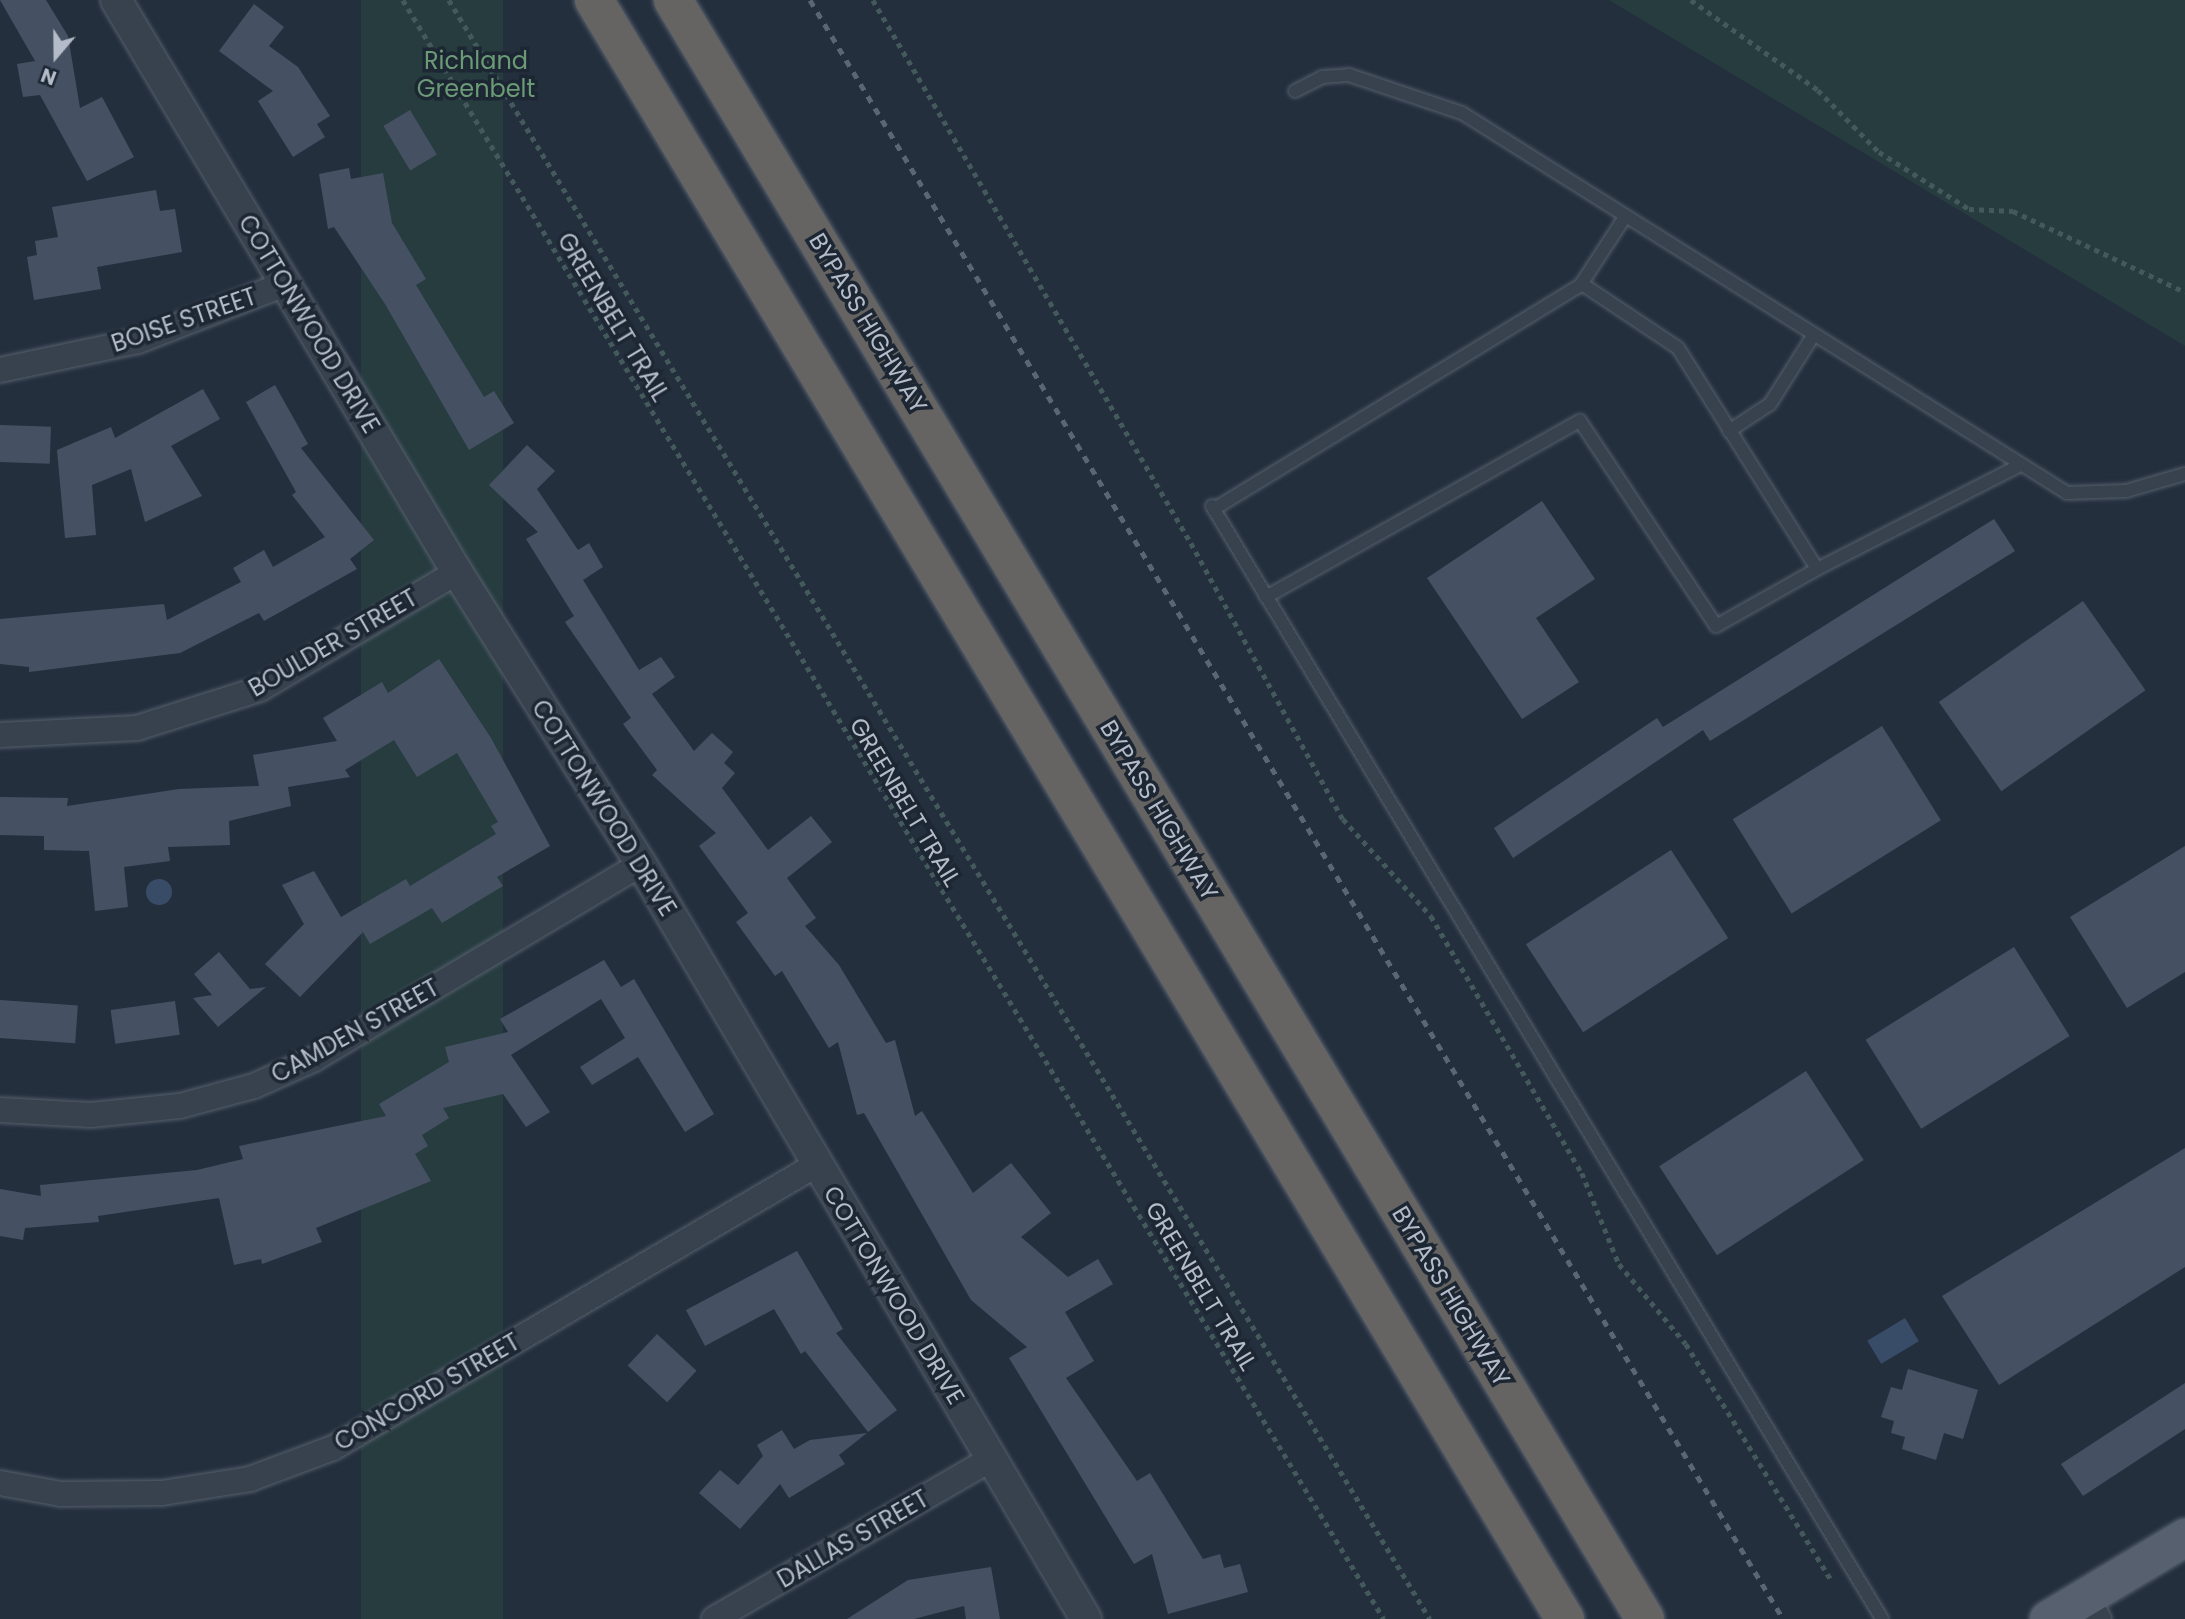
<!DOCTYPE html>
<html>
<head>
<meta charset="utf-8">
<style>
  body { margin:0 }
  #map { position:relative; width:2185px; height:1619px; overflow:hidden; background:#242f3e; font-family:Poppins,sans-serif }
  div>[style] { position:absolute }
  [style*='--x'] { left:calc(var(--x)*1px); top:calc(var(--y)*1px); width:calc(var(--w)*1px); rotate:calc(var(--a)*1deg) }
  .green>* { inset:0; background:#263c3f; transform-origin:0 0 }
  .water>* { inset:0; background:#394c67; transform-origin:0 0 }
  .round { border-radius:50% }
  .building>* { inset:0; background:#455162; transform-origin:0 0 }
  .path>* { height:4.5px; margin-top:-2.25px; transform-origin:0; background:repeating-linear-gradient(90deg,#44595c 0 5px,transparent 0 10px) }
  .roads { filter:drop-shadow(0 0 2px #565f6c) drop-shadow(0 0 2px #565f6c) }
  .service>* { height:12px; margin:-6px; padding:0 6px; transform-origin:6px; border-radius:6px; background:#38414e }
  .minor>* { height:24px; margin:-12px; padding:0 12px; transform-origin:12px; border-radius:12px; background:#38414e }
  .tertiary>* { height:30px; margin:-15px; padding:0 15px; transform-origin:15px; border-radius:15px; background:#38414e }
  .primary>* { height:37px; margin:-18.5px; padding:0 18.5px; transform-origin:18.5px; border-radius:18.5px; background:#56606e }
  .trunk>* { height:38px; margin:-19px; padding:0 19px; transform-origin:19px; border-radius:19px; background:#656462 }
  .rail>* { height:5px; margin-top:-2.5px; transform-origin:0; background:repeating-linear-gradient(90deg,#5a6575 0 7px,transparent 0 14px) }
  span { translate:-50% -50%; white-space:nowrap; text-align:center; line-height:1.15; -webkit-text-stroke:7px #1d2633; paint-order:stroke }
  .park-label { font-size:24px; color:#6b9a76 }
  .street-label { font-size:24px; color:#b4bcc9 }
  .north { position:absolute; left:21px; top:21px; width:70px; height:70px; -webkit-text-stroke:5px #1d2633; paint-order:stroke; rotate:200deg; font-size:19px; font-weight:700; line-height:28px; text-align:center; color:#b4bcc9 }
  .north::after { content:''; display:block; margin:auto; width:24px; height:32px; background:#b4bcc9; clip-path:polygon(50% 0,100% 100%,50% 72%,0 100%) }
</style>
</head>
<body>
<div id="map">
  <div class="green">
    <i style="left:361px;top:0;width:142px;height:1890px"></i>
    <i style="clip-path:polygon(1609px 0,2185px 0,2185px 346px)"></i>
  </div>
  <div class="water">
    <i class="round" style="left:146px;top:879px;width:26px;height:26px"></i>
    <i style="left:1905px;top:1318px;width:27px;height:44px;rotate:59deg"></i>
  </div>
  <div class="building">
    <i style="clip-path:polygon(0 0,46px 0,68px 36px,80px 108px,102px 97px,134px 157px,87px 181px,40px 95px,23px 97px,17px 64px,35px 61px)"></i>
    <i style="clip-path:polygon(254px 4px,284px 27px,269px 46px,298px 67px,330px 116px,317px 124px,325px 137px,293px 157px,258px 101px,273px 91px,219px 51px)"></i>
    <i style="left:410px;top:110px;width:52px;height:31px;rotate:59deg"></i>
    <i style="clip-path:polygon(349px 168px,351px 179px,383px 173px,392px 223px,426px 279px,416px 285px,484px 397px,494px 391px,514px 423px,469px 450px,385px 304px,334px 227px,328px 229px,319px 174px)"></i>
    <i style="clip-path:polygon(156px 190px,160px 211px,175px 209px,182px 252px,97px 267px,101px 289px,34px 300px,27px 257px,37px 255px,35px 241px,58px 237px,52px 207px)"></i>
    <i style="clip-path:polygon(275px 385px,308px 444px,301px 448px,374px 540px,350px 559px,357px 569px,264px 621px,259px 613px,180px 653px,29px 672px,29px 667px,0 664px,0 619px,164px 604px,167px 620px,241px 582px,233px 568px,264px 550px,273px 567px,325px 537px,292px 495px,296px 492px,246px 402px)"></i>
    <i style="clip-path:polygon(203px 389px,220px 419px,171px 446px,202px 496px,145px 522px,131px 469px,92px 485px,96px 535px,65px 538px,57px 450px,111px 427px,115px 438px)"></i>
    <i style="left:0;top:425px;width:51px;height:37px;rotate:2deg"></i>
    <i style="clip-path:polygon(527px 445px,555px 471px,537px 489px,578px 550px,589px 543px,603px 567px,583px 580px,639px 670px,661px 657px,675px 677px,652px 694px,694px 751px,712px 733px,733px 752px,724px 763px,735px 773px,722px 788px,768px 850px,811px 816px,832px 842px,787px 878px,816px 918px,805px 926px,839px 965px,886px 1043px,895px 1040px,915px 1116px,922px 1111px,973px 1193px,1011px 1163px,1051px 1213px,1021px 1237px,1068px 1277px,1098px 1259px,1113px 1284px,1065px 1312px,1094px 1361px,1066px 1378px,1137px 1481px,1150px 1473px,1203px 1559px,1220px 1554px,1224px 1568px,1240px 1564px,1248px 1592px,1168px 1614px,1152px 1554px,1134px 1564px,1009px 1358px,1027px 1347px,971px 1300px,864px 1113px,857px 1115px,838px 1042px,829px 1048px,782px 971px,775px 976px,736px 922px,748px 913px,699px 846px,716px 833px,652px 775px,657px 770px,623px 724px,631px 718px,565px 622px,574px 616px,526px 539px,538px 532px,489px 485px)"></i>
    <i style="clip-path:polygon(1542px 501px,1595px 579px,1536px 618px,1579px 682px,1522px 719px,1427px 578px)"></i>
    <i style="clip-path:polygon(1994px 519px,2015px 551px,1710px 741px,1703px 730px,1513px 858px,1494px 828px,1657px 718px,1663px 727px)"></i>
    <i style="left:2083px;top:601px;width:109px;height:176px;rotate:55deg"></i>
    <i style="clip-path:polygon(439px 659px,491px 738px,550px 846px,497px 877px,503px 886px,442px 923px,432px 908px,370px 944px,363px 932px,300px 997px,265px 964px,304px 924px,282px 885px,314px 871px,341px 917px,406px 879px,410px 886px,496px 834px,491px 826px,498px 822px,457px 753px,417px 777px,394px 740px,345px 770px,350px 777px,288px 787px,291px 806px,229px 821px,230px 845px,168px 847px,170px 861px,124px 867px,128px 907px,95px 911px,89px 851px,44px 850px,44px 836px,0 835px,0 797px,68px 798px,67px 806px,179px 789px,259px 786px,253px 755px,337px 741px,323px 718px,382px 682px,388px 693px)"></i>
    <i style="left:1882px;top:726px;width:111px;height:176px;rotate:58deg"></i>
    <i style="clip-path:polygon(2185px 846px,2185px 972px,2127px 1008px,2070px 917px)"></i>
    <i style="left:1671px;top:850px;width:105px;height:173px;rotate:57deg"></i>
    <i style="left:2014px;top:947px;width:105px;height:175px;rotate:58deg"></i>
    <i style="clip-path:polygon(219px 952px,250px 989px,266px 987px,218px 1027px,193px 998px,212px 995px,194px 974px)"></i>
    <i style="clip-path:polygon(604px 960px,621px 987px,634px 979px,714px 1114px,685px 1132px,638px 1057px,592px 1085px,580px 1067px,625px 1038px,601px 999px,511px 1055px,550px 1112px,526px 1127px,503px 1094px,443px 1108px,449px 1118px,422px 1135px,428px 1146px,415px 1154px,431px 1181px,316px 1228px,322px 1242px,262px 1264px,261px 1259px,234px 1265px,219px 1198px,98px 1216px,99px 1222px,25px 1228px,23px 1240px,0 1236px,0 1189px,41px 1196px,40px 1185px,197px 1170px,243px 1159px,239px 1146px,386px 1116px,379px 1104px,449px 1062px,445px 1047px,508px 1032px,500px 1019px)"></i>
    <i style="left:0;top:1000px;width:78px;height:38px;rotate:4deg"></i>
    <i style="left:175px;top:1001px;width:34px;height:65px;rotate:82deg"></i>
    <i style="left:1806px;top:1071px;width:106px;height:175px;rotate:57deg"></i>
    <i style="clip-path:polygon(2185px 1148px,2185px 1267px,1999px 1385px,1942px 1296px)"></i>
    <i style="clip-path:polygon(797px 1251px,843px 1329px,836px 1333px,897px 1410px,868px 1432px,805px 1351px,801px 1354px,774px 1309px,705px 1346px,686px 1310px)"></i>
    <i style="left:657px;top:1334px;width:54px;height:43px;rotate:43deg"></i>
    <i style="clip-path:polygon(1908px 1369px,1978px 1390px,1963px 1439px,1944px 1433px,1936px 1460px,1902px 1449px,1905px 1437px,1891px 1433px,1894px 1421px,1881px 1417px,1891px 1387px,1902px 1390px)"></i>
    <i style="clip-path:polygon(2185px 1383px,2185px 1429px,2083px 1496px,2061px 1464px)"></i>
    <i style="clip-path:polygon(782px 1430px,794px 1449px,810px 1440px,867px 1433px,839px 1455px,845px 1464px,789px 1498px,780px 1484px,740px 1529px,699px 1493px,720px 1470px,738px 1485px,763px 1456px,757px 1445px)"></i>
    <i style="clip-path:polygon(991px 1567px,1000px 1619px,966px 1619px,964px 1606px,914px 1619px,847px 1619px,908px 1580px)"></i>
  </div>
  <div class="path">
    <i style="--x:403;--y:0;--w:1893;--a:58.79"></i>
    <i style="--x:449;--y:0;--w:1893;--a:58.79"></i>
    <i style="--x:873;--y:0;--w:629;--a:59.65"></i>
    <i style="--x:1191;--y:543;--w:315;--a:61.2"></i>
    <i style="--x:1343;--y:819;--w:131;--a:47.8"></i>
    <i style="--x:1431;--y:916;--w:298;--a:59.6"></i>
    <i style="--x:1582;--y:1173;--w:98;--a:67.9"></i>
    <i style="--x:1619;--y:1264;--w:104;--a:50.1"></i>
    <i style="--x:1686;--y:1344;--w:278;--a:58.4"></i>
    <i style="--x:1691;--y:0;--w:156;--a:35.3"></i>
    <i style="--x:1818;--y:90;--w:87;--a:45.5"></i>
    <i style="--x:1879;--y:152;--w:107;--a:32.3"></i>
    <i style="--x:1969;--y:209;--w:44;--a:2.6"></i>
    <i style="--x:2013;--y:211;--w:190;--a:25.2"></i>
  </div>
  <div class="roads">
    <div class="service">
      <i style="--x:1295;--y:91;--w:30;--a:-27"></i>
      <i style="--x:1322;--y:77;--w:27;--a:-4"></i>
      <i style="--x:1349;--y:75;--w:119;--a:18.6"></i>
      <i style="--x:1462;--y:113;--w:714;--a:32.13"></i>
      <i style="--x:2067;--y:493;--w:59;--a:-1.9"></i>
      <i style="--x:2126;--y:491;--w:61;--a:-16.1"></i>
      <i style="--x:1582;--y:284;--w:115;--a:33.7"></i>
      <i style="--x:1678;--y:348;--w:261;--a:57.8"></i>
      <i style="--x:1817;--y:569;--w:226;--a:-27.1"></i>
      <i style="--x:1729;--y:431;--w:49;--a:-33.4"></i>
      <i style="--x:1770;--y:404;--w:80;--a:-57.7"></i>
      <i style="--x:1212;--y:506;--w:1299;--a:58.95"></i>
      <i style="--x:1214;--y:509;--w:429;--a:-31.4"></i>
      <i style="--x:1580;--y:286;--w:82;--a:-56.9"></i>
      <i style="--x:1266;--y:597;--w:360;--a:-29.3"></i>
      <i style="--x:1580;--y:421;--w:246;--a:56.4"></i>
      <i style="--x:1716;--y:626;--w:116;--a:-29.4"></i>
    </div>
    <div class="minor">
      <i style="--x:0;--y:370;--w:141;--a:-11.9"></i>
      <i style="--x:138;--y:341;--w:158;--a:-21.2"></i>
      <i style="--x:0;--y:735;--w:137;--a:-2.9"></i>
      <i style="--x:137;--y:728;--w:129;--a:-17.6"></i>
      <i style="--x:260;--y:689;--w:229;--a:-30.7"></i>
      <i style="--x:0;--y:1110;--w:91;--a:3.1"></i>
      <i style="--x:91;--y:1115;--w:89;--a:-5.8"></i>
      <i style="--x:180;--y:1106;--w:77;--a:-15.1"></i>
      <i style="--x:254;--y:1086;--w:66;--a:-24.2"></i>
      <i style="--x:314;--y:1059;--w:381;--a:-30.8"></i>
      <i style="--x:0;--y:1483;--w:62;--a:10.2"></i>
      <i style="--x:61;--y:1494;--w:101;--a:-0.6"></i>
      <i style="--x:162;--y:1493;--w:89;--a:-9"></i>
      <i style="--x:250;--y:1479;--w:89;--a:-20.5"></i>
      <i style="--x:333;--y:1448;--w:560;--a:-30.37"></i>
      <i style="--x:2085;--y:1596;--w:27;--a:59"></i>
      <i style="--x:714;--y:1619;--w:322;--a:-30"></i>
    </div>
    <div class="tertiary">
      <i style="--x:116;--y:0;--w:666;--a:59.2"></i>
      <i style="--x:457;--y:572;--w:345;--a:57.8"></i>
      <i style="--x:641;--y:864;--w:876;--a:59.48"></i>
    </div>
    <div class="primary">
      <i style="--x:2048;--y:1619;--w:160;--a:-30.9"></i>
    </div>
    <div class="trunk">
      <i style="--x:594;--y:0;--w:1888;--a:59.05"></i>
      <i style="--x:673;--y:0;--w:1888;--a:59.02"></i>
    </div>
  </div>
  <div class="rail">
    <i style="--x:810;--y:0;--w:1889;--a:58.99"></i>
  </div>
  <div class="park-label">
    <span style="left:476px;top:75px">Richland<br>Greenbelt</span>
  </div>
  <div class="street-label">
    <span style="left:613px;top:317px;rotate:59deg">GREENBELT TRAIL</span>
    <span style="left:184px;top:320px;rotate:-19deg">BOISE STREET</span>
    <span style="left:868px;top:323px;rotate:59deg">BYPASS HIGHWAY</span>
    <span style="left:309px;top:324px;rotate:59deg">COTTONWOOD DRIVE</span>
    <span style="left:333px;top:643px;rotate:-30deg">BOULDER STREET</span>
    <span style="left:905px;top:802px;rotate:59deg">GREENBELT TRAIL</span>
    <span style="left:604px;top:808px;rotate:58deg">COTTONWOOD DRIVE</span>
    <span style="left:1159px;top:810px;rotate:59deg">BYPASS HIGHWAY</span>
    <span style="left:355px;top:1031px;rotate:-29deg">CAMDEN STREET</span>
    <span style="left:1201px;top:1286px;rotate:59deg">GREENBELT TRAIL</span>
    <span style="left:894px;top:1295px;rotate:59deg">COTTONWOOD DRIVE</span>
    <span style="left:1451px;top:1296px;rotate:59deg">BYPASS HIGHWAY</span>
    <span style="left:427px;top:1392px;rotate:-30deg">CONCORD STREET</span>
    <span style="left:853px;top:1539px;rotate:-30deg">DALLAS STREET</span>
  </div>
  <div class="north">N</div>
</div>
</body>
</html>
